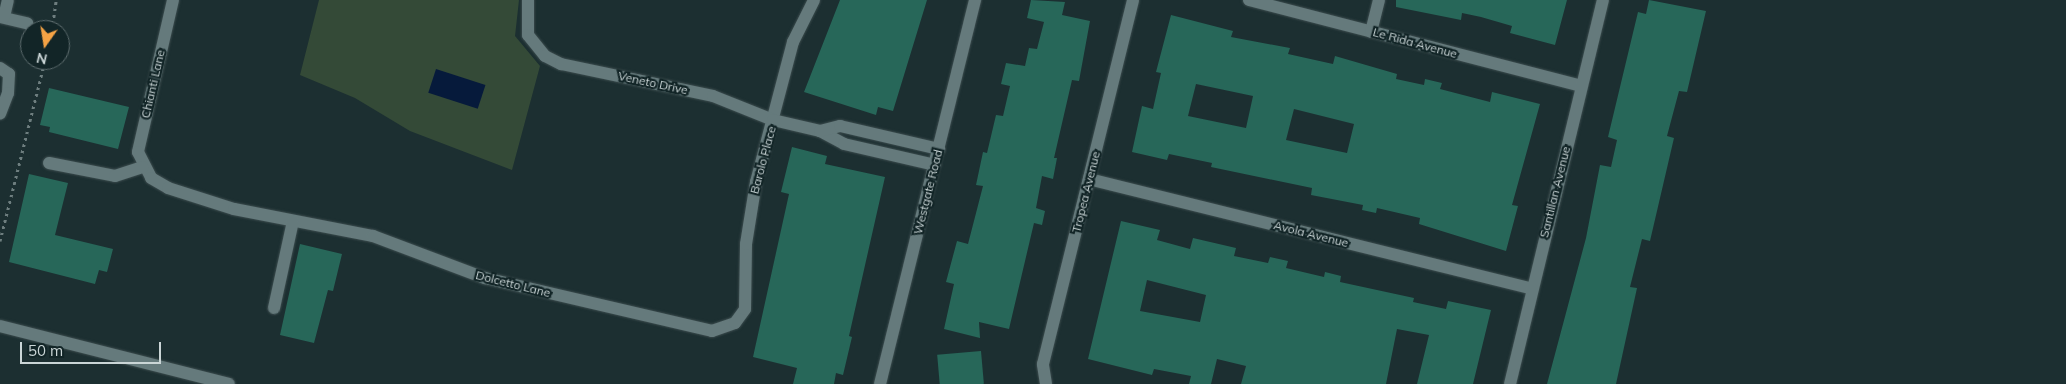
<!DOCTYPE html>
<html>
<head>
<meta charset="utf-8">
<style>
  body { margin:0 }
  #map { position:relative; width:2066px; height:384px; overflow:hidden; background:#1c2f31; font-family:Mulish,sans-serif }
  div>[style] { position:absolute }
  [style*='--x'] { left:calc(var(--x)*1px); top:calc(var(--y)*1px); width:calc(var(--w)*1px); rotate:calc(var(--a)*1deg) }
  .green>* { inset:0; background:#344a37 }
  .water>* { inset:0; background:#061a3b; transform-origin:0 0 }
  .building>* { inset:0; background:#276759; transform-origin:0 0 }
  .path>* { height:3px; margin-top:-1.5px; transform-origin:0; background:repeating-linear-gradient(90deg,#6e7e7f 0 2.5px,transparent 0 6.5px) }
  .roads { filter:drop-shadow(0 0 1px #3c4c4e) drop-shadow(0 0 1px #3c4c4e) }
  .minor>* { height:12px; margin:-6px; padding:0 6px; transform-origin:6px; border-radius:6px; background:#657a7c }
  span { translate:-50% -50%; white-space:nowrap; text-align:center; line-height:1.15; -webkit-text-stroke:4.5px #122527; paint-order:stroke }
  .street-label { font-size:12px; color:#cad5d6 }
  .north { position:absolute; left:20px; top:20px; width:50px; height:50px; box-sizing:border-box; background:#122527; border:1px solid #5c6b6d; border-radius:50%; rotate:193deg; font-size:14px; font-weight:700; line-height:20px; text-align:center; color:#cad5d6 }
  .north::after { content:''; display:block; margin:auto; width:18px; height:22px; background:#f5a345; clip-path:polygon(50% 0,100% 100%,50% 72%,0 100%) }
  .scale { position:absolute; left:20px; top:342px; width:141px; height:22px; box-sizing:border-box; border:2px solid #cad5d6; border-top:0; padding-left:6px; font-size:15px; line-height:18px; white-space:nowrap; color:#cad5d6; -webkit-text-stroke:4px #122527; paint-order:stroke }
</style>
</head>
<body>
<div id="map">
  <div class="green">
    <i style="clip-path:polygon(319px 0,519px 0,515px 36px,540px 66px,512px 170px,410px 131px,355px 98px,300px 75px)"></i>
  </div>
  <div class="water">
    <i style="left:436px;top:69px;width:52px;height:25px;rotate:18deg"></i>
  </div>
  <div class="building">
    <i style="clip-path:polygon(840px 0,927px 0,893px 111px,878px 107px,876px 115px,804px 92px)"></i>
    <i style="clip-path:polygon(1031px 0,1065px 2px,1062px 15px,1090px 21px,1079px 81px,1072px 80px,1054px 158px,1057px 158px,1053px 179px,1042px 176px,1036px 208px,1045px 211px,1042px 225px,1034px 223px,1009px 329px,979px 322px,980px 338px,944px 329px,954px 284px,946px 282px,957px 241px,968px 244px,983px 186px,976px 185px,983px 152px,987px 153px,996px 115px,1003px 116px,1010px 86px,1001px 84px,1006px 63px,1025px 66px,1029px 48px,1037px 49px,1044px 22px,1027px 18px)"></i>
    <i style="clip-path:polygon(1396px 0,1567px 0,1555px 45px,1510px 33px,1512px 26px,1481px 17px,1462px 13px,1461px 20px,1396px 7px)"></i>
    <i style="clip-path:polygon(1649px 0,1706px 11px,1687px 92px,1679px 91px,1667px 136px,1674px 138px,1650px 241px,1642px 239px,1630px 287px,1637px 288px,1616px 384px,1547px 384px,1586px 238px,1600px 165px,1611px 167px,1617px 140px,1608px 137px,1638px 12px,1646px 14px)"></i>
    <i style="clip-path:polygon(evenodd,1171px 15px,1233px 31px,1231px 37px,1290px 48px,1288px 54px,1333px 64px,1335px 56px,1397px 74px,1396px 79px,1424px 85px,1425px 79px,1442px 83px,1440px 89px,1490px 102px,1492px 92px,1540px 104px,1512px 205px,1518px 206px,1506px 251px,1419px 224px,1420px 218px,1377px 208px,1376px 213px,1362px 210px,1363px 205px,1311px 195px,1312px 188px,1211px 167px,1212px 163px,1169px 154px,1167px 160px,1132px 152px,1142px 106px,1153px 109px,1161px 73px,1156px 72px,1171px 15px,1196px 84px,1253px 96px,1246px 128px,1188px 116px,1196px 84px,1171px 15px,1294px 109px,1354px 124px,1347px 153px,1286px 140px,1294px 109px)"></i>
    <i style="clip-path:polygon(49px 88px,129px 107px,118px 149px,49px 132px,50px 127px,40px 125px)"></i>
    <i style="clip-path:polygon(792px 147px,827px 156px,825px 164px,885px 177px,849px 336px,852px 337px,843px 375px,836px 373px,834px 384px,793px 384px,797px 368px,753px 357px,789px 194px,781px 192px)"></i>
    <i style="clip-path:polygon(29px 174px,68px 183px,55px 235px,113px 249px,107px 272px,99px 270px,95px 284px,9px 262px)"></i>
    <i style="clip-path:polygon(evenodd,1121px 221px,1160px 230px,1157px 240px,1190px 249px,1193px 238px,1236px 248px,1234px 256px,1268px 263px,1270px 257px,1288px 261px,1286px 268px,1324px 277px,1325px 272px,1341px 276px,1340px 282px,1414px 298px,1413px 302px,1446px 309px,1448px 301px,1491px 310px,1473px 384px,1417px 384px,1429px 335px,1397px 329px,1386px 384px,1241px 384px,1246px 366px,1217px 359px,1211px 384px,1189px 384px,1191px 376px,1154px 369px,1152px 375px,1088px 359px,1121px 221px,1147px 280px,1206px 295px,1200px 322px,1140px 311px,1147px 280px)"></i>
    <i style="clip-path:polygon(300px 244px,342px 254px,333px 291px,328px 290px,314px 343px,280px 335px)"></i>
    <i style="left:981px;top:351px;width:33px;height:44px;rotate:85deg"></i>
  </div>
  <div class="path">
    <i style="--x:52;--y:30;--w:30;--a:-82"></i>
    <i style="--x:0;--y:241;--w:187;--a:-76"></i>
  </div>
  <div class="roads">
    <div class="minor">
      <i style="--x:173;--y:0;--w:156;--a:103"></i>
      <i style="--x:138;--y:152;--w:29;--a:63"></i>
      <i style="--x:151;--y:178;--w:20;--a:30"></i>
      <i style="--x:168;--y:188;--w:69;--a:17.7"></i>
      <i style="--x:234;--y:209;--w:142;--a:11"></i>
      <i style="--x:373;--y:236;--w:120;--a:20.6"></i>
      <i style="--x:485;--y:278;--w:233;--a:13.1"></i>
      <i style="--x:712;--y:331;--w:24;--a:-19"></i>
      <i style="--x:735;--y:323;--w:17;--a:-54"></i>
      <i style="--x:745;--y:309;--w:65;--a:-89.1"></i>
      <i style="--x:746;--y:244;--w:63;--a:-80.8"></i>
      <i style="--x:756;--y:182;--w:145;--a:-75.2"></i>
      <i style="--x:793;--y:42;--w:47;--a:-63.4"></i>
      <i style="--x:528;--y:0;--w:35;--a:90"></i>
      <i style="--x:528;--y:35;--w:27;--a:51"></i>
      <i style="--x:545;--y:56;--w:18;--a:27"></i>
      <i style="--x:561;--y:64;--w:155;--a:11.9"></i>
      <i style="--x:713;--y:96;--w:65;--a:21.8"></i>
      <i style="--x:773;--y:120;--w:48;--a:13.2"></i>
      <i style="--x:820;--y:131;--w:27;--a:28"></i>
      <i style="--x:844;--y:144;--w:93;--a:13"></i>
      <i style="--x:1249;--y:0;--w:343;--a:14.5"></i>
      <i style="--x:0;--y:17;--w:28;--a:13"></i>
      <i style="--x:4;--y:17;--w:17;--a:-77"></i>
      <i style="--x:1371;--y:32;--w:33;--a:-76"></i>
      <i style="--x:0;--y:68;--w:11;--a:34"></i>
      <i style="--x:9;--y:74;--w:19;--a:93"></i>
      <i style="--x:8;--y:93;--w:22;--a:111"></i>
      <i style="--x:820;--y:131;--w:21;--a:-14"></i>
      <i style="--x:840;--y:126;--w:102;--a:13.1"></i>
      <i style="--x:49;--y:163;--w:67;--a:11.1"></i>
      <i style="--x:115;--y:176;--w:29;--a:-18"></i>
      <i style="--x:1089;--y:179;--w:456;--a:13.9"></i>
      <i style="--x:274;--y:308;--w:89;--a:-77.7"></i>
      <i style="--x:0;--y:326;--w:236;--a:14.2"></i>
      <i style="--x:880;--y:384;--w:396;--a:-76.1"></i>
      <i style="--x:1046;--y:384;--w:20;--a:-99"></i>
      <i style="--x:1043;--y:364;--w:375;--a:-76.1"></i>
      <i style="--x:1510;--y:384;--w:395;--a:-76.4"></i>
    </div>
  </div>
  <div class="street-label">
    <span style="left:1415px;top:43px;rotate:15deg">Le Rida Avenue</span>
    <span style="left:653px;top:83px;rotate:12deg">Veneto Drive</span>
    <span style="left:153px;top:84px;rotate:-77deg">Chianti Lane</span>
    <span style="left:763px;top:160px;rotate:-75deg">Barolo Place</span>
    <span style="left:928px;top:192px;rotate:-76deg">Westgate Road</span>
    <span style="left:1086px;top:192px;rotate:-76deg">Tropea Avenue</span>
    <span style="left:1555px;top:192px;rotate:-76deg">Santillan Avenue</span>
    <span style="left:1311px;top:234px;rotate:14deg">Avola Avenue</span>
    <span style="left:513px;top:284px;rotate:14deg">Dolcetto Lane</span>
  </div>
  <div class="north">N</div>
  <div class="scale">50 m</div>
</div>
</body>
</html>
